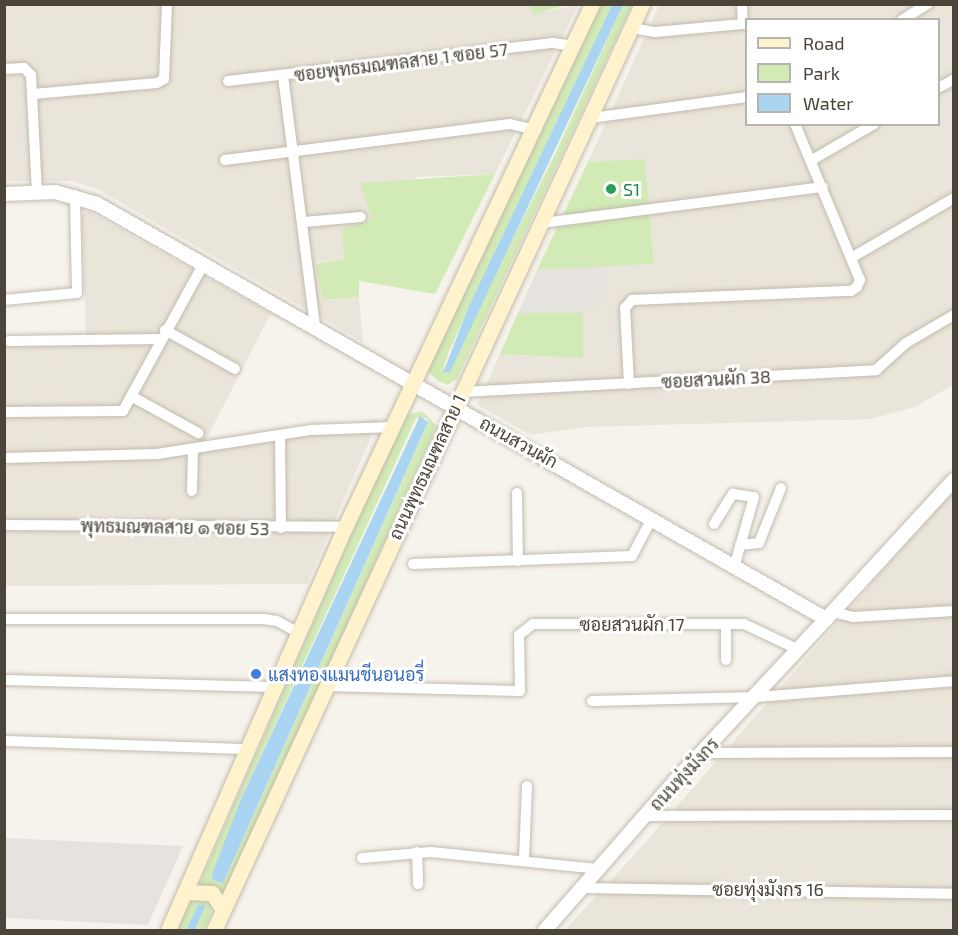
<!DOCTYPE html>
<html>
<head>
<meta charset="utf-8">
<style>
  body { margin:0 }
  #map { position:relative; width:958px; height:935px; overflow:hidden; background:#f6f3ec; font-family:"Exo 2",Sarabun,sans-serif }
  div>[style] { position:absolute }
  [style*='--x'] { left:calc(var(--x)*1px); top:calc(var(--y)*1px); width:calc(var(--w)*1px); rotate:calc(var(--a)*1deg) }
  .residential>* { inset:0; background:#eae5da }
  .industrial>* { inset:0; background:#e6e2dd }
  .green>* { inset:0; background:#d2eab5 }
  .water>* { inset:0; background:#a9d4f2 }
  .roads { filter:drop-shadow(0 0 2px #c2bbae) drop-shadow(0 0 2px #c2bbae) }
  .minor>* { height:10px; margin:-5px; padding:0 5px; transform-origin:5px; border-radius:5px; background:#fff }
  .tertiary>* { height:14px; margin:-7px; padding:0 7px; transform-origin:7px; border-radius:7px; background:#fff }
  .secondary>* { height:15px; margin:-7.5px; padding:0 7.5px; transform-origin:7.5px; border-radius:7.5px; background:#fff3cd }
  .dots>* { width:16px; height:16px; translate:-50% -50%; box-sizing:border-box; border:3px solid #fff; border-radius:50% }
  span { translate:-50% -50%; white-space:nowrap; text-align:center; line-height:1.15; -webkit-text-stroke:6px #fff; paint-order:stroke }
  .street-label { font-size:18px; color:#4b4439 }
  .leisure-label { font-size:18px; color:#27864d }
  .left { translate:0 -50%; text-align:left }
  .shop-label { font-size:18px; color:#366cbe }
  .frame { position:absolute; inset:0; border:6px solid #4b4439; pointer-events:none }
  .legend { position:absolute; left:745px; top:18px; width:195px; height:108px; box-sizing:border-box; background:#fff; border:2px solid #b7b4b0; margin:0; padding:8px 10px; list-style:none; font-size:18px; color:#4b4439 }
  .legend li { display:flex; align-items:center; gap:12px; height:30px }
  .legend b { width:30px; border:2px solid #b7b4b0 }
</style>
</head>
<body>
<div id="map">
  <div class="residential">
    <i style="clip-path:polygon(530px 4px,533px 14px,578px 5px,495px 174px,417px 177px,372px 221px,345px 259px,317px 263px,323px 300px,359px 297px,363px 342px,97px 189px,72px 181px,5px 181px,4px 5px)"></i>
    <i style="clip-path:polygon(evenodd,659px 5px,953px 5px,953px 385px,915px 407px,871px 419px,584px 427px,531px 435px,477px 405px,500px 354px,583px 358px,583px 305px,603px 304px,604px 266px,654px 264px,645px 160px,588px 162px,659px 5px,746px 20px,938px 20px,938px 124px,746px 124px,746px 20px)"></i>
    <i style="clip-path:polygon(88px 211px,271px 313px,205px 442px,379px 419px,307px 584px,5px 586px,4px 342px,86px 337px,82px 214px)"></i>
    <i style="clip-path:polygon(953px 490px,953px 930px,565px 930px,635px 854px)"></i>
  </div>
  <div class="industrial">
    <i style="clip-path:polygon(604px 266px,603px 305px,584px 305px,583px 313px,518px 313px,537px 270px)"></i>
    <i style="clip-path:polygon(5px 838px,183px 846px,148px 925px,5px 918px)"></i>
  </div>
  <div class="green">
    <i style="clip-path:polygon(530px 5px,530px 4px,566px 5px,533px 15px)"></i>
    <i style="clip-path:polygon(601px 5px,612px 5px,469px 307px,448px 354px,444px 367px,446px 374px,557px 150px,623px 5px,632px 5px,457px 379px,447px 385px,438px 381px,428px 371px,432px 360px)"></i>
    <i style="clip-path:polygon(645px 159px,654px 264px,537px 270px,588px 162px)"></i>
    <i style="clip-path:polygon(495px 174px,435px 294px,359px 281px,359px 297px,323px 300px,316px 264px,344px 259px,342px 229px,372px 220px,360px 183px)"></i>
    <i style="clip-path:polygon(518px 313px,583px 313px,583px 358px,500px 354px)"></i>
    <i style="clip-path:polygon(evenodd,422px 411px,437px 426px,224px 897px,218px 890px,199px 885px,403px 416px,422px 411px,416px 418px,427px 418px,428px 423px,223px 883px,212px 879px,242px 797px,416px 418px)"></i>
    <i style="clip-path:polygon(191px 899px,212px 904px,211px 915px,204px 930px,195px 930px,204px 909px,204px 905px,198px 905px,186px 930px,177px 930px)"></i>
  </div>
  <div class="water">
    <i style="clip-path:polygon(612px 5px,623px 5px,450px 372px,443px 373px,469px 306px)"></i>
    <i style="clip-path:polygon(420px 416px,428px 422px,223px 883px,219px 882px,212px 879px,212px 874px,242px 797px)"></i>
    <i style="clip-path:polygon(198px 905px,205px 905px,204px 909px,195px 930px,186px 930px)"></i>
  </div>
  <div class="roads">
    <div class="minor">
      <i style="--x:902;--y:20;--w:31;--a:-32"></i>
      <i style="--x:632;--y:28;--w:23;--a:10"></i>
      <i style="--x:655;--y:32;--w:88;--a:-5.2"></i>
      <i style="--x:743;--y:24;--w:20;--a:-93"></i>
      <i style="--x:4;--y:69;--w:20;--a:-3"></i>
      <i style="--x:24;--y:68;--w:10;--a:45"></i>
      <i style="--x:31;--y:75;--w:117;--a:87.1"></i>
      <i style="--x:283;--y:76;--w:252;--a:82.7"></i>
      <i style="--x:228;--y:81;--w:327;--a:-6.7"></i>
      <i style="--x:553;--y:43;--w:22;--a:8"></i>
      <i style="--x:938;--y:88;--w:18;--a:-29"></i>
      <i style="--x:33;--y:94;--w:124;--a:-5.1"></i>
      <i style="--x:157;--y:83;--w:8;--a:-30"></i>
      <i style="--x:164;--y:79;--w:75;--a:-87.7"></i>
      <i style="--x:591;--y:118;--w:156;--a:-7.7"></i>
      <i style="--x:225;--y:160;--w:287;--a:-7.2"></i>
      <i style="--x:510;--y:124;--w:27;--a:13"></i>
      <i style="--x:812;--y:160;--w:72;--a:-30.1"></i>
      <i style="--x:304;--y:222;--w:57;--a:-5"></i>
      <i style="--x:542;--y:223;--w:283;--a:-7.3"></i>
      <i style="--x:851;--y:258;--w:119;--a:-30.2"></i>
      <i style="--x:4;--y:300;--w:73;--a:-5.5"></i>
      <i style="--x:77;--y:293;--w:98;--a:-91.2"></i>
      <i style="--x:165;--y:330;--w:80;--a:29.1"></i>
      <i style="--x:9;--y:341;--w:151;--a:-0.8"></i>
      <i style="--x:629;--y:384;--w:76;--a:-93"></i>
      <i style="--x:625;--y:308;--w:11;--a:-49"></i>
      <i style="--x:632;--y:300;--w:219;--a:-2.4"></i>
      <i style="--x:851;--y:291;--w:7;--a:-34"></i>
      <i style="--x:857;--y:287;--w:8;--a:-67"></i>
      <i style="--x:860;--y:280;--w:169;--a:-112.6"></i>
      <i style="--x:462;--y:392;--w:415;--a:-3"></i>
      <i style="--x:876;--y:370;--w:40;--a:-42"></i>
      <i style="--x:906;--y:343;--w:56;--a:-30.3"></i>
      <i style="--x:131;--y:396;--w:77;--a:28.9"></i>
      <i style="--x:4;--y:412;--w:119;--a:-0.5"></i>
      <i style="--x:123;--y:411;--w:169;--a:-61.3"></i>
      <i style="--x:280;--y:436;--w:92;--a:89.4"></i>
      <i style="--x:4;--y:458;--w:153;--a:-1.5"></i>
      <i style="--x:157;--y:454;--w:156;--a:-8.9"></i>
      <i style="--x:311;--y:430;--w:82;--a:-2.1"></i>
      <i style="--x:192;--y:491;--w:42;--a:-88.6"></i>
      <i style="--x:517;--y:493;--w:68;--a:89.2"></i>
      <i style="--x:714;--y:524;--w:36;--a:-58"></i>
      <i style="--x:733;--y:494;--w:21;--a:8"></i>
      <i style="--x:754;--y:497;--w:70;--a:105.8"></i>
      <i style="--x:4;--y:525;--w:341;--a:0.3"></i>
      <i style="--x:740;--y:545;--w:19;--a:-6"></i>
      <i style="--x:759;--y:543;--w:59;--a:-68.2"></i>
      <i style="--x:413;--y:564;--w:219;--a:-2.1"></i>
      <i style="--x:632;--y:556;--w:43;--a:-62.2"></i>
      <i style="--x:832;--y:612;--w:22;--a:13"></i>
      <i style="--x:853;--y:617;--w:101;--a:-3.4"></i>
      <i style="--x:4;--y:619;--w:259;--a:0"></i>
      <i style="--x:263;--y:619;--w:14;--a:8"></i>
      <i style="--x:277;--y:621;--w:25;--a:29"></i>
      <i style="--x:726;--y:660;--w:36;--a:-90"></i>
      <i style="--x:4;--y:680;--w:270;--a:1.5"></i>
      <i style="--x:325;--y:686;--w:195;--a:1.5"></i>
      <i style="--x:520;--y:691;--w:56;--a:-91"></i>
      <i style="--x:519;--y:635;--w:18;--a:-38"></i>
      <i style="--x:533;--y:624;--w:211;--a:0"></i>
      <i style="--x:744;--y:624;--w:61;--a:25.3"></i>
      <i style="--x:592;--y:701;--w:165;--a:-1.4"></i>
      <i style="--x:757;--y:697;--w:198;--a:-4.6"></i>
      <i style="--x:4;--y:741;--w:242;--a:1.9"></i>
      <i style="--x:703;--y:753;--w:251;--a:-0.2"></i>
      <i style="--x:645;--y:816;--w:309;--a:-0.2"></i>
      <i style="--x:417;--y:852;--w:32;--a:88"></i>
      <i style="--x:362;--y:858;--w:69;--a:-5"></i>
      <i style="--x:431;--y:852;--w:167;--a:5.8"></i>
      <i style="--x:524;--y:859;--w:73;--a:-87.6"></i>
      <i style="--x:581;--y:888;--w:373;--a:0.9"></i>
    </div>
    <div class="tertiary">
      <i style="--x:4;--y:194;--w:51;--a:-2.2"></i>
      <i style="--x:55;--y:192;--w:44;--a:15.9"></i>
      <i style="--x:97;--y:204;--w:839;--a:29.65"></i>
      <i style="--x:826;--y:619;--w:189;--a:-47.4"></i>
      <i style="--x:545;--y:930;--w:199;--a:-48.9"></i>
      <i style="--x:676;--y:780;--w:220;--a:-47"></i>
    </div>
    <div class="secondary">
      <i style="--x:185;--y:892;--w:27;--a:2"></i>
      <i style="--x:212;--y:893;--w:20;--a:57"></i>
      <i style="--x:168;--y:930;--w:440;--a:-66.3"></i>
      <i style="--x:345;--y:527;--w:578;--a:-64.72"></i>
      <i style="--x:214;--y:930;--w:1020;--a:-65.19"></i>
    </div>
  </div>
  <div class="dots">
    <i style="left:611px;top:189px;background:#2e9e5b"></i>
    <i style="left:256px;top:674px;background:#3f7fe0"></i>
  </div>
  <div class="street-label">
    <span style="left:401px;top:62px;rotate:-7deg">ซอยพุทธมณฑลสาย 1 ซอย 57</span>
    <span style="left:716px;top:379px;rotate:-3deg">ซอยสวนผัก 38</span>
    <span style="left:519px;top:442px;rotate:29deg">ถนนสวนผัก</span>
    <span style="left:427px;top:467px;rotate:-65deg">ถนนพุทธมณฑลสาย 1</span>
    <span style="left:175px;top:527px;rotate:1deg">พุทธมณฑลสาย ๑ ซอย 53</span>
    <span style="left:632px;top:624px">ซอยสวนผัก 17</span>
    <span style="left:684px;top:774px;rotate:-47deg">ถนนทุ่งมังกร</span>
    <span style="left:768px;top:889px">ซอยทุ่งมังกร 16</span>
  </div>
  <div class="leisure-label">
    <span class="left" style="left:623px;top:189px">S1</span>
  </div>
  <div class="shop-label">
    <span class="left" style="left:268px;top:674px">แสงทองแมนชีนอนอรี่</span>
  </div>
  <div class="frame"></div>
  <ul class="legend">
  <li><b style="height:8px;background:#fff3cd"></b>Road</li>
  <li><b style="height:16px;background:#d2eab5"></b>Park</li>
  <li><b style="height:16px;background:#a9d4f2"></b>Water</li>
  </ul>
</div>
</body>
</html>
